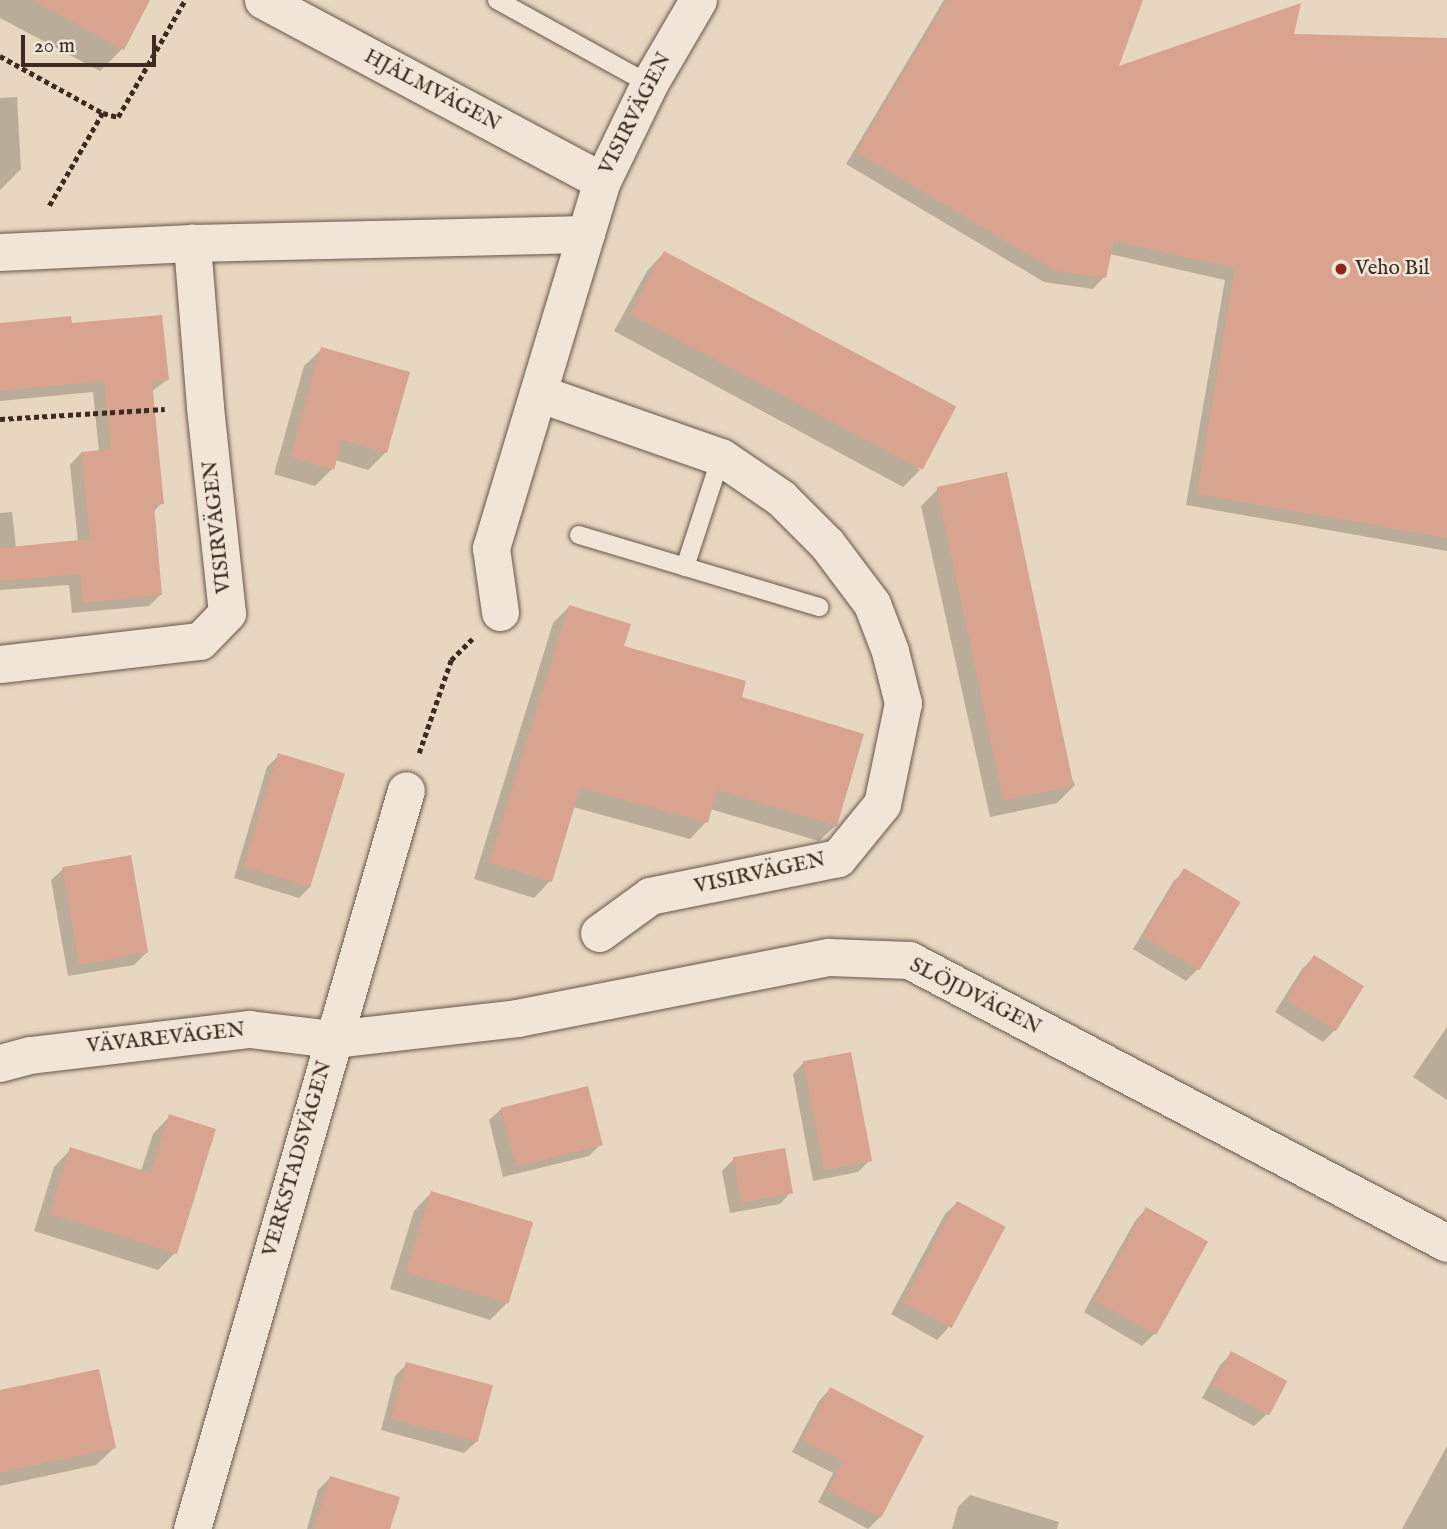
<!DOCTYPE html>
<html>
<head>
<meta charset="utf-8">
<style>
  body { margin:0 }
  #map { position:relative; width:1447px; height:1529px; overflow:hidden; background:#e8d7c0; font-family:"IM FELL English",serif }
  div>[style] { position:absolute }
  [style*='--x'] { left:calc(var(--x)*1px); top:calc(var(--y)*1px); width:calc(var(--w)*1px); rotate:calc(var(--a)*1deg) }
  .shadow>* { inset:0; background:#0003 }
  .building>* { inset:0; background:#d8a38f; transform-origin:0 0 }
  .path>* { height:4.5px; margin-top:-2.25px; transform-origin:0; background:repeating-linear-gradient(90deg,#3b2b21 0 5px,transparent 0 8.5px) }
  .roads { filter:drop-shadow(0 0 2px #665649) drop-shadow(0 0 2px #665649) }
  .lane>* { height:18px; margin:-9px; padding:0 9px; transform-origin:9px; border-radius:9px; background:#f0e5d6 }
  .street>* { height:37px; margin:-18.5px; padding:0 18.5px; transform-origin:18.5px; border-radius:18.5px; background:#f0e5d6 }
  .dots>* { width:19px; height:19px; translate:-50% -50%; box-sizing:border-box; border:4px solid #f0e5d6; border-radius:50% }
  span { translate:-50% -50%; white-space:nowrap; text-align:center; line-height:1.15; -webkit-text-stroke:5px #f0e5d6; paint-order:stroke }
  .street-label { font-size:21px; color:#3b2b21 }
  .poi-label { font-size:21px; color:#3b2b21 }
  .left { translate:0 -50%; text-align:left }
  .scale { position:absolute; left:21px; top:35px; width:135px; height:32px; box-sizing:border-box; border:4px solid #3b2b21; border-top:0; padding-left:9px; font-size:21px; line-height:24px; white-space:nowrap; color:#3b2b21; -webkit-text-stroke:5px #f0e5d6; paint-order:stroke }
</style>
</head>
<body>
<div id="map">
  <div class="shadow">
    <i style="clip-path:polygon(0 0,148px 0,122px 49px,100px 71px,0 18px)"></i>
    <i style="clip-path:polygon(944px 0,1141px 0,1116px 69px,1292px 35px,1447px 40px,1447px 551px,1186px 505px,1225px 280px,1110px 254px,1104px 277px,1093px 289px,1044px 282px,846px 164px)"></i>
    <i style="clip-path:polygon(17px 97px,21px 169px,0 190px,0 98px)"></i>
    <i style="clip-path:polygon(664px 253px,920px 470px,903px 487px,614px 331px,647px 271px)"></i>
    <i style="clip-path:polygon(0 325px,71px 325px,167px 380px,151px 392px,162px 503px,153px 512px,161px 594px,149px 606px,72px 613px,69px 585px,0 590px,0 513px,12px 512px,16px 548px,78px 542px,70px 465px,81px 453px,99px 452px,93px 392px,0 401px)"></i>
    <i style="clip-path:polygon(322px 349px,386px 452px,368px 470px,335px 460px,332px 469px,315px 486px,274px 474px,304px 366px)"></i>
    <i style="clip-path:polygon(938px 489px,1075px 785px,1057px 803px,990px 817px,921px 506px)"></i>
    <i style="clip-path:polygon(569px 607px,622px 648px,740px 698px,836px 825px,819px 841px,710px 809px,706px 822px,690px 839px,573px 807px,550px 881px,534px 898px,474px 879px,553px 623px)"></i>
    <i style="clip-path:polygon(279px 755px,311px 886px,299px 898px,234px 878px,267px 767px)"></i>
    <i style="clip-path:polygon(63px 869px,146px 953px,134px 965px,68px 976px,51px 880px)"></i>
    <i style="clip-path:polygon(1184px 871px,1197px 970px,1186px 981px,1133px 949px,1173px 882px)"></i>
    <i style="clip-path:polygon(1314px 957px,1361px 986px,1335px 1030px,1323px 1042px,1275px 1012px,1302px 969px)"></i>
    <i style="clip-path:polygon(1447px 1027px,1447px 1100px,1413px 1077px)"></i>
    <i style="clip-path:polygon(804px 1062px,870px 1160px,858px 1172px,813px 1181px,793px 1074px)"></i>
    <i style="clip-path:polygon(501px 1109px,601px 1144px,589px 1156px,503px 1177px,489px 1120px)"></i>
    <i style="clip-path:polygon(170px 1116px,175px 1253px,158px 1270px,34px 1231px,54px 1167px,71px 1149px,141px 1171px,153px 1134px)"></i>
    <i style="clip-path:polygon(734px 1159px,791px 1192px,780px 1204px,730px 1213px,722px 1171px)"></i>
    <i style="clip-path:polygon(431px 1193px,531px 1224px,507px 1303px,490px 1320px,390px 1289px,414px 1211px)"></i>
    <i style="clip-path:polygon(957px 1203px,948px 1328px,937px 1340px,891px 1314px,945px 1214px)"></i>
    <i style="clip-path:polygon(1146px 1209px,1154px 1334px,1142px 1346px,1084px 1312px,1135px 1221px)"></i>
    <i style="clip-path:polygon(1232px 1353px,1266px 1415px,1254px 1426px,1202px 1398px,1220px 1365px)"></i>
    <i style="clip-path:polygon(407px 1364px,476px 1442px,464px 1453px,381px 1430px,395px 1376px)"></i>
    <i style="clip-path:polygon(830px 1389px,880px 1517px,868px 1529px,818px 1502px,833px 1473px,792px 1452px,819px 1401px)"></i>
    <i style="clip-path:polygon(0 1392px,114px 1448px,96px 1465px,0 1486px)"></i>
    <i style="clip-path:polygon(1447px 1446px,1447px 1529px,1402px 1529px)"></i>
    <i style="clip-path:polygon(330px 1478px,388px 1529px,307px 1529px,318px 1490px)"></i>
    <i style="clip-path:polygon(970px 1495px,1059px 1522px,1057px 1529px,952px 1529px,958px 1507px)"></i>
  </div>
  <div class="building">
    <i style="clip-path:polygon(31px 0,150px 0,124px 50px)"></i>
    <i style="clip-path:polygon(947px 0,1143px 0,1119px 66px,1301px 3px,1294px 34px,1447px 38px,1447px 538px,1197px 494px,1235px 268px,1114px 241px,1106px 278px,1056px 271px,856px 152px)"></i>
    <i style="left:664px;top:251px;width:331px;height:72px;rotate:28deg"></i>
    <i style="clip-path:polygon(162px 315px,169px 380px,152px 382px,164px 504px,154px 504px,162px 595px,83px 603px,80px 574px,0 581px,0 548px,90px 539px,81px 452px,111px 449px,104px 381px,0 391px,0 323px,71px 316px,72px 323px)"></i>
    <i style="clip-path:polygon(321px 347px,410px 372px,387px 453px,342px 440px,334px 470px,290px 457px)"></i>
    <i style="left:1007px;top:472px;width:321px;height:72px;rotate:78deg"></i>
    <i style="clip-path:polygon(569px 605px,631px 624px,624px 646px,746px 681px,742px 697px,864px 734px,837px 826px,717px 790px,708px 823px,580px 788px,552px 882px,489px 863px)"></i>
    <i style="left:278px;top:753px;width:70px;height:119px;rotate:17deg"></i>
    <i style="left:131px;top:855px;width:99px;height:70px;rotate:80deg"></i>
    <i style="left:1184px;top:868px;width:66px;height:80px;rotate:31deg"></i>
    <i style="left:1314px;top:955px;width:59px;height:53px;rotate:32deg"></i>
    <i style="left:851px;top:1052px;width:111px;height:49px;rotate:79deg"></i>
    <i style="left:588px;top:1086px;width:61px;height:90px;rotate:76deg"></i>
    <i style="clip-path:polygon(169px 1114px,216px 1129px,177px 1254px,50px 1214px,70px 1147px,151px 1173px)"></i>
    <i style="left:785px;top:1148px;width:46px;height:53px;rotate:80deg"></i>
    <i style="left:431px;top:1191px;width:107px;height:85px;rotate:17deg"></i>
    <i style="left:957px;top:1201px;width:55px;height:115px;rotate:28deg"></i>
    <i style="left:1146px;top:1207px;width:71px;height:107px;rotate:29deg"></i>
    <i style="left:1231px;top:1351px;width:64px;height:39px;rotate:28deg"></i>
    <i style="left:406px;top:1362px;width:90px;height:59px;rotate:15deg"></i>
    <i style="clip-path:polygon(99px 1369px,116px 1448px,0 1473px,0 1390px)"></i>
    <i style="clip-path:polygon(830px 1387px,924px 1436px,881px 1518px,828px 1491px,843px 1461px,802px 1440px)"></i>
    <i style="clip-path:polygon(330px 1476px,400px 1497px,390px 1529px,314px 1529px)"></i>
  </div>
  <div class="path">
    <i style="--x:0;--y:56;--w:118;--a:29"></i>
    <i style="--x:103;--y:113;--w:108;--a:119.9"></i>
    <i style="--x:103;--y:113;--w:16;--a:15"></i>
    <i style="--x:118;--y:117;--w:135;--a:-60.2"></i>
    <i style="--x:0;--y:419;--w:165;--a:-3.5"></i>
    <i style="--x:419;--y:753;--w:98;--a:-71"></i>
    <i style="--x:451;--y:660;--w:30;--a:-45"></i>
  </div>
  <div class="roads">
    <div class="lane">
      <i style="--x:497;--y:0;--w:174;--a:28.9"></i>
      <i style="--x:579;--y:535;--w:251;--a:16.7"></i>
      <i style="--x:685;--y:567;--w:116;--a:-71.9"></i>
    </div>
    <div class="street">
      <i style="--x:263;--y:0;--w:384;--a:28.1"></i>
      <i style="--x:0;--y:252;--w:192;--a:-2.7"></i>
      <i style="--x:192;--y:243;--w:394;--a:-1.3"></i>
      <i style="--x:538;--y:393;--w:194;--a:19.3"></i>
      <i style="--x:721;--y:457;--w:73;--a:34.3"></i>
      <i style="--x:781;--y:498;--w:65;--a:45"></i>
      <i style="--x:827;--y:544;--w:75;--a:53.1"></i>
      <i style="--x:872;--y:604;--w:50;--a:69"></i>
      <i style="--x:890;--y:651;--w:54;--a:76"></i>
      <i style="--x:903;--y:703;--w:103;--a:101.7"></i>
      <i style="--x:882;--y:804;--w:70;--a:129.2"></i>
      <i style="--x:838;--y:858;--w:192;--a:168.6"></i>
      <i style="--x:650;--y:896;--w:63;--a:144"></i>
      <i style="--x:500;--y:612;--w:65;--a:-98"></i>
      <i style="--x:491;--y:548;--w:383;--a:-73.2"></i>
      <i style="--x:602;--y:181;--w:108;--a:-64.1"></i>
      <i style="--x:649;--y:84;--w:97;--a:-59.7"></i>
      <i style="--x:0;--y:664;--w:201;--a:-6.6"></i>
      <i style="--x:200;--y:641;--w:39;--a:-46"></i>
      <i style="--x:227;--y:613;--w:208;--a:-96.1"></i>
      <i style="--x:205;--y:406;--w:164;--a:-94.6"></i>
      <i style="--x:0;--y:1063;--w:31;--a:-15"></i>
      <i style="--x:30;--y:1055;--w:221;--a:-6.8"></i>
      <i style="--x:249;--y:1029;--w:85;--a:6.8"></i>
      <i style="--x:333;--y:1039;--w:185;--a:-6.5"></i>
      <i style="--x:517;--y:1018;--w:318;--a:-11.1"></i>
      <i style="--x:829;--y:957;--w:80;--a:2.1"></i>
      <i style="--x:909;--y:960;--w:608;--a:27.75"></i>
      <i style="--x:192;--y:1529;--w:769;--a:-73.85"></i>
    </div>
  </div>
  <div class="dots">
    <i style="left:1341px;top:269px;background:#8f2418"></i>
  </div>
  <div class="street-label">
    <span style="left:432px;top:91px;rotate:28deg">HJÄLMVÄGEN</span>
    <span style="left:636px;top:114px;rotate:-63deg">VISIRVÄGEN</span>
    <span style="left:218px;top:527px;rotate:-96deg">VISIRVÄGEN</span>
    <span style="left:760px;top:874px;rotate:-12deg">VISIRVÄGEN</span>
    <span style="left:975px;top:997px;rotate:27deg">SLÖJDVÄGEN</span>
    <span style="left:166px;top:1039px;rotate:-6deg">VÄVAREVÄGEN</span>
    <span style="left:298px;top:1159px;rotate:-74deg">VERKSTADSVÄGEN</span>
  </div>
  <div class="poi-label">
    <span class="left" style="left:1355px;top:269px">Veho Bil</span>
  </div>
  <div class="scale">20 m</div>
</div>
</body>
</html>
